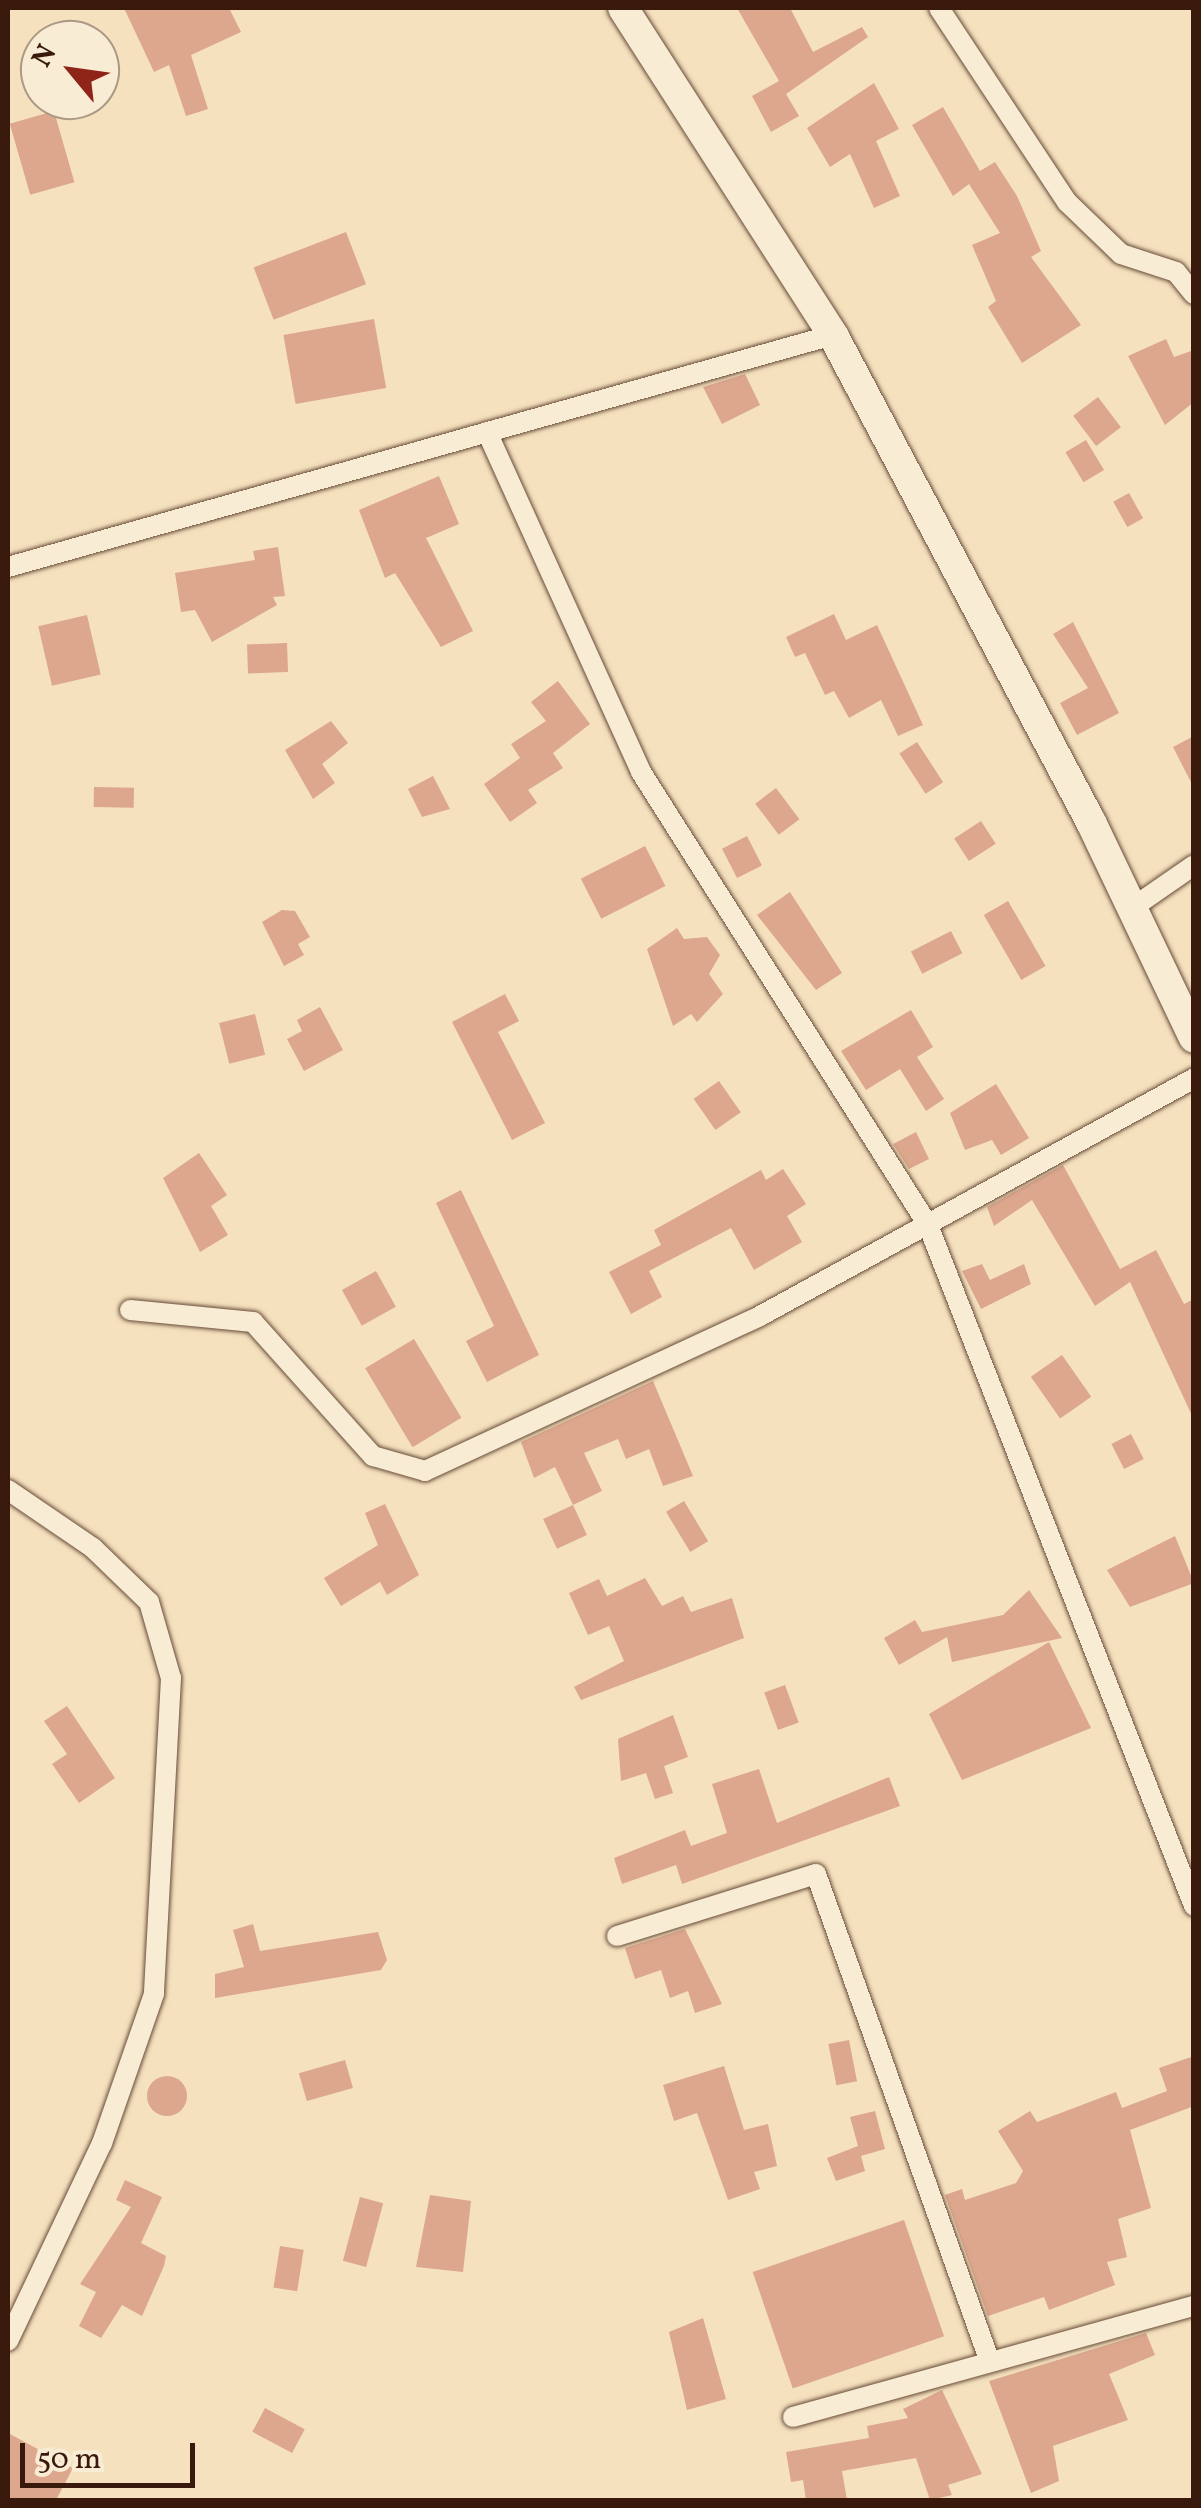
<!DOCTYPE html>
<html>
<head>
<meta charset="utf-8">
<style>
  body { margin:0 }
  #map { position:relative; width:1201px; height:2508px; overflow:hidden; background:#f5e1be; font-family:Vollkorn,serif }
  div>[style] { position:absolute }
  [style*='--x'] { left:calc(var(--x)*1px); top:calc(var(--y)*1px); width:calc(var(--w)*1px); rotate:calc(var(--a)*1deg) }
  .building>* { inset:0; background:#dca78d; transform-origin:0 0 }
  .round { border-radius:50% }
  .roads { filter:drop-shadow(0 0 2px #674b38) drop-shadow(0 0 2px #674b38) }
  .street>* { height:20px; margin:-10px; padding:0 10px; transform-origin:10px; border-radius:10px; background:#f8ecd5 }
  .secondary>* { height:30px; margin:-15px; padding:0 15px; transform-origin:15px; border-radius:15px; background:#f8ecd5 }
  span { translate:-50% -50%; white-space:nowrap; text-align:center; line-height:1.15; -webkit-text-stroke:9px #f8ecd5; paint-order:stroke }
  .frame { position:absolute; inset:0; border:10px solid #38190c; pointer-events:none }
  .north { position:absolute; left:20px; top:20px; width:100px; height:100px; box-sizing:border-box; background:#f8ecd5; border:2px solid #ab9885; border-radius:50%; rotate:299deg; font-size:28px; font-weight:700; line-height:40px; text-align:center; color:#38190c }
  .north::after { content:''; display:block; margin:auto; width:35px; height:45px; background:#8f2418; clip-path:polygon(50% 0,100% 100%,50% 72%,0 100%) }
  .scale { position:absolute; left:20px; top:2443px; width:175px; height:45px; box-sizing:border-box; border:5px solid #38190c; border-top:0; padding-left:12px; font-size:30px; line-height:35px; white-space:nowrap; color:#38190c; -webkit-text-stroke:8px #f8ecd5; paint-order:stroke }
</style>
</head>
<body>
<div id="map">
  <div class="building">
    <i style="clip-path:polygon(124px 8px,229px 8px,241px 32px,191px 55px,208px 109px,186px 116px,169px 65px,154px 72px)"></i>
    <i style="clip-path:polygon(737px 8px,790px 8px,813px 52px,862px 27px,868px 37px,786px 94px,799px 116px,771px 132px,752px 96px,779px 81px)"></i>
    <i style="clip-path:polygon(874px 83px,899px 129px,876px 141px,900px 196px,874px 208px,850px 154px,830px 167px,807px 128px)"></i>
    <i style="clip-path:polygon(943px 107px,980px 171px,995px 162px,1017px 196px,1041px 251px,1031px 257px,1081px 325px,1022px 363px,988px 307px,996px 301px,972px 245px,1000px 233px,969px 184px,953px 196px,912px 125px)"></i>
    <i style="left:54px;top:111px;width:74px;height:46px;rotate:74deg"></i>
    <i style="left:346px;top:232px;width:56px;height:99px;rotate:69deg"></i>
    <i style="left:374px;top:319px;width:70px;height:92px;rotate:80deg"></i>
    <i style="clip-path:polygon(1166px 339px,1174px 357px,1194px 350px,1194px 402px,1165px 425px,1128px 356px)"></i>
    <i style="clip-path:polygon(745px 374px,760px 405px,722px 424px,703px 387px)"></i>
    <i style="left:1098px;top:397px;width:38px;height:31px;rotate:53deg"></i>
    <i style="left:1086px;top:440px;width:35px;height:24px;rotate:59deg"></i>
    <i style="clip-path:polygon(439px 476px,459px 524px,426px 538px,473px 631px,441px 647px,395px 573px,385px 578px,359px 510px)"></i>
    <i style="left:1129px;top:493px;width:29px;height:18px;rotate:61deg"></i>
    <i style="clip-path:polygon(278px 547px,285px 596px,273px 597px,277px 605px,212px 642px,195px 610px,181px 612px,175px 573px,255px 560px,253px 551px)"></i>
    <i style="clip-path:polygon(834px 614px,846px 640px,877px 625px,923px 725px,898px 736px,881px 700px,849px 718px,834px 691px,825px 695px,805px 653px,795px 657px,786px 637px)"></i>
    <i style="left:87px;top:615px;width:61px;height:50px;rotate:77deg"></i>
    <i style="clip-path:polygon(1073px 622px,1119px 713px,1077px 735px,1060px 703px,1088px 688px,1053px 634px)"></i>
    <i style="left:287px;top:643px;width:29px;height:40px;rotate:88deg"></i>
    <i style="clip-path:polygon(558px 681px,590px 724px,553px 753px,563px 768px,528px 790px,537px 803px,510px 822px,484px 784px,520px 758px,511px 744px,546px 721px,531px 702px)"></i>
    <i style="clip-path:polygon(331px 721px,348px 743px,322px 764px,335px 783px,313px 799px,285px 750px)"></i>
    <i style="clip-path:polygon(1194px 736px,1194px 788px,1173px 747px)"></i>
    <i style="left:917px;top:742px;width:48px;height:21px;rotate:57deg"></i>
    <i style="clip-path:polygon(433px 776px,450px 809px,422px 817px,408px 789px)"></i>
    <i style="left:94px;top:787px;width:40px;height:20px;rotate:1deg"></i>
    <i style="left:776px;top:788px;width:39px;height:26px;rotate:53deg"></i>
    <i style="left:981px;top:821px;width:27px;height:32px;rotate:57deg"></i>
    <i style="left:747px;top:836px;width:33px;height:28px;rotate:63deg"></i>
    <i style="left:645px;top:846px;width:45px;height:72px;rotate:63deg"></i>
    <i style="clip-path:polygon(790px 892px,842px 973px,816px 990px,757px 915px)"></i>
    <i style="left:1008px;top:901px;width:75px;height:28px;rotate:60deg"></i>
    <i style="clip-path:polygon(282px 910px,295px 911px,310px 937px,298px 944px,304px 955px,284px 966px,262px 922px)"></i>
    <i style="clip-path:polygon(677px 928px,684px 939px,707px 937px,720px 955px,709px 974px,723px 994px,697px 1022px,691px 1014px,673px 1026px,647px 949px)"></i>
    <i style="left:951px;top:931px;width:25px;height:45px;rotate:63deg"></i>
    <i style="clip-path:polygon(505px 994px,519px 1021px,498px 1032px,545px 1123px,512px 1140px,452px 1022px)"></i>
    <i style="clip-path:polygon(320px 1007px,343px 1050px,304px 1071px,287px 1039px,302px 1031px,297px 1020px)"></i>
    <i style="clip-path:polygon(911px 1010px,933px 1047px,917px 1057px,944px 1099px,926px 1111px,900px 1069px,866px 1090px,841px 1051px)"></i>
    <i style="left:255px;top:1014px;width:42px;height:37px;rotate:76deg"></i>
    <i style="left:719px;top:1081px;width:38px;height:31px;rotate:55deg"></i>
    <i style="clip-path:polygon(996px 1084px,1029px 1138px,1001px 1155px,992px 1140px,965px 1150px,950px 1113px)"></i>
    <i style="clip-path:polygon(916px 1132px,929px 1159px,909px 1169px,893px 1144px)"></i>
    <i style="clip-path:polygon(199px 1153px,227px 1195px,211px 1206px,228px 1235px,200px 1252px,163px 1178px)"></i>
    <i style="clip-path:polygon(1063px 1165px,1120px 1269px,1156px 1250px,1184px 1304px,1194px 1299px,1194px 1420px,1130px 1282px,1095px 1306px,1032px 1200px,994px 1226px,987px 1207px)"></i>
    <i style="clip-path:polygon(783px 1169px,806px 1204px,787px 1216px,802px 1242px,754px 1270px,731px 1228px,649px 1271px,662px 1297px,631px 1314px,609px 1272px,661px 1245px,654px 1230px,761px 1170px,766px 1180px)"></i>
    <i style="clip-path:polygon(461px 1190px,539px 1355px,487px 1382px,466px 1341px,494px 1326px,436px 1203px)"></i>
    <i style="clip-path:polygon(982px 1264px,990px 1280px,1024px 1264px,1031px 1284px,981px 1309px,962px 1271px)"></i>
    <i style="left:376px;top:1271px;width:41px;height:39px;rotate:61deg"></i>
    <i style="left:414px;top:1339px;width:92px;height:57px;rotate:59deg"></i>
    <i style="left:1062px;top:1355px;width:51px;height:38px;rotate:55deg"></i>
    <i style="clip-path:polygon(653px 1381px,693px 1476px,663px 1486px,649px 1449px,626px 1459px,618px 1439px,584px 1453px,602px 1491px,573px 1505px,555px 1467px,534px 1478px,521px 1442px)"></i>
    <i style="left:1131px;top:1434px;width:28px;height:22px;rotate:63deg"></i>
    <i style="left:684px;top:1501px;width:47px;height:21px;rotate:59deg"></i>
    <i style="clip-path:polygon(385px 1504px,419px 1575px,387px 1595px,380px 1582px,341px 1606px,324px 1578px,378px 1545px,365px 1513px)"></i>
    <i style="left:573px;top:1505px;width:33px;height:33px;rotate:65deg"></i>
    <i style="clip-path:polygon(1175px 1536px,1194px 1583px,1130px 1607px,1107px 1570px)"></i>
    <i style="clip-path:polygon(645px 1578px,662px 1606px,683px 1596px,691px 1612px,732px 1598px,744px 1638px,581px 1700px,574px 1687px,624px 1661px,609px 1626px,588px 1635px,569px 1593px,599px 1579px,607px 1596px)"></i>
    <i style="clip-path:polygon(1029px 1590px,1062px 1638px,952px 1662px,947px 1637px,899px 1665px,884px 1638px,915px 1620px,922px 1632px,1003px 1615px)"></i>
    <i style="clip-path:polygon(1049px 1642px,1091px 1728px,962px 1780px,929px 1714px)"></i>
    <i style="left:785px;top:1685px;width:40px;height:22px;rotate:70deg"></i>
    <i style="clip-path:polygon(67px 1706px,115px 1778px,79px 1803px,52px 1764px,67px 1754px,44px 1721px)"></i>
    <i style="clip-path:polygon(673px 1715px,688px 1757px,664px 1766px,673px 1793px,655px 1799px,646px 1773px,621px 1781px,618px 1739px)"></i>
    <i style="clip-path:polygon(759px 1769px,777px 1823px,889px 1777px,900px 1806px,682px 1884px,676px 1865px,622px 1884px,614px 1858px,685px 1830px,691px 1846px,727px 1833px,712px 1784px)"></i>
    <i style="clip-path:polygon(253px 1924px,260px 1951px,378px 1932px,387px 1960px,381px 1970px,215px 1998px,215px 1974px,244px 1967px,233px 1930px)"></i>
    <i style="clip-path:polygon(685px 1929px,722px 2004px,695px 2013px,688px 1991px,670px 1998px,661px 1970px,635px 1979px,625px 1948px)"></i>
    <i style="left:849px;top:2040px;width:42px;height:21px;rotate:79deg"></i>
    <i style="clip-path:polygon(1194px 2056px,1194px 2106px,1130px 2130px,1151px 2208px,1118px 2219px,1127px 2257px,1107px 2262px,1115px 2285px,1049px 2310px,1044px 2297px,988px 2316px,945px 2195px,962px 2189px,965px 2200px,1016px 2183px,1023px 2171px,998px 2131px,1030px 2111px,1037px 2122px,1116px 2092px,1122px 2108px,1167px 2091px,1159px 2068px)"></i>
    <i style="left:345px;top:2060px;width:29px;height:48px;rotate:74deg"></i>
    <i style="clip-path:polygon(724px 2066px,744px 2130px,768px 2124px,777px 2166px,754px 2172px,760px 2189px,728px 2200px,697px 2113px,674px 2121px,663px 2085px)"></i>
    <i class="round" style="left:147px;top:2076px;width:40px;height:40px"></i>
    <i style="clip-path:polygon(875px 2111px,885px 2149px,861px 2156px,865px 2171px,836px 2181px,827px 2158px,858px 2146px,850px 2117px)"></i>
    <i style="clip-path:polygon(125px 2180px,162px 2197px,141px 2243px,166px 2256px,164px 2266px,142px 2316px,122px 2305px,101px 2338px,79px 2326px,96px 2292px,80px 2284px,131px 2207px,116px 2200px)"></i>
    <i style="clip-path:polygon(430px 2195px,471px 2201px,463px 2272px,416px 2267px)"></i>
    <i style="left:360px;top:2197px;width:24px;height:66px;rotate:15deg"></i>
    <i style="left:904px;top:2220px;width:123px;height:160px;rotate:71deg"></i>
    <i style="left:280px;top:2246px;width:24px;height:42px;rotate:9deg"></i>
    <i style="clip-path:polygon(703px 2318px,726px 2399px,687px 2410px,669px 2332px)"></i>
    <i style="clip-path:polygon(1146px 2333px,1155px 2355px,1109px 2374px,1128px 2420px,1053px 2446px,1059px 2481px,1031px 2493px,989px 2381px)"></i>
    <i style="clip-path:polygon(942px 2390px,982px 2474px,948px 2485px,952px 2495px,930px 2500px,916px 2458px,842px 2471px,847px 2500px,806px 2500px,803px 2480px,791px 2482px,786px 2452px,869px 2438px,867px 2426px,908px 2418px,903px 2409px)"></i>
    <i style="left:265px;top:2408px;width:45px;height:27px;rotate:28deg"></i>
    <i style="clip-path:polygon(8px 2433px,73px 2468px,56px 2500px,8px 2500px)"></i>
  </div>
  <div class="roads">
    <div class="street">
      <i style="--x:939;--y:8;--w:232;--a:56.6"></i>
      <i style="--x:1067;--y:202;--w:75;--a:43.9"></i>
      <i style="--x:1121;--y:254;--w:58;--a:18.1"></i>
      <i style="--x:1176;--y:272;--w:28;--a:51"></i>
      <i style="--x:487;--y:432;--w:373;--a:65.6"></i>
      <i style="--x:641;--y:772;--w:536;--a:57.64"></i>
      <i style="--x:928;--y:1225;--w:731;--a:68.66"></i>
      <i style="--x:8;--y:567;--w:857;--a:-15.71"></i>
      <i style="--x:1132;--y:908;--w:75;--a:-34.7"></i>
      <i style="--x:130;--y:1310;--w:124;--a:5.6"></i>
      <i style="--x:253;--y:1322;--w:180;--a:48.2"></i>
      <i style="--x:373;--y:1456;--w:54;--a:16.1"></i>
      <i style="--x:425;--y:1471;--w:369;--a:-24.8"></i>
      <i style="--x:760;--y:1316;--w:495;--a:-28.7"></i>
      <i style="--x:8;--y:1490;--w:103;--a:34.3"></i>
      <i style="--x:93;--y:1548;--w:78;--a:44"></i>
      <i style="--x:149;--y:1602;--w:79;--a:73.9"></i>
      <i style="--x:171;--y:1678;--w:316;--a:93.1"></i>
      <i style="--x:154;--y:1994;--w:158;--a:109.2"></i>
      <i style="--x:102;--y:2143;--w:219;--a:115.4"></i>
      <i style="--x:617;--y:1936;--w:208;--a:-17.3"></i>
      <i style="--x:816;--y:1874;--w:518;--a:70.38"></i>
      <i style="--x:793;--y:2417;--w:416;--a:-15.5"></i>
    </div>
    <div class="secondary">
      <i style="--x:623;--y:8;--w:389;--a:57.3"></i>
      <i style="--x:833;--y:335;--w:551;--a:62.09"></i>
      <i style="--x:1091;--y:822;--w:239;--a:64.5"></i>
    </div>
  </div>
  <div class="frame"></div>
  <div class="north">N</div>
  <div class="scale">50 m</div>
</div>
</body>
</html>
